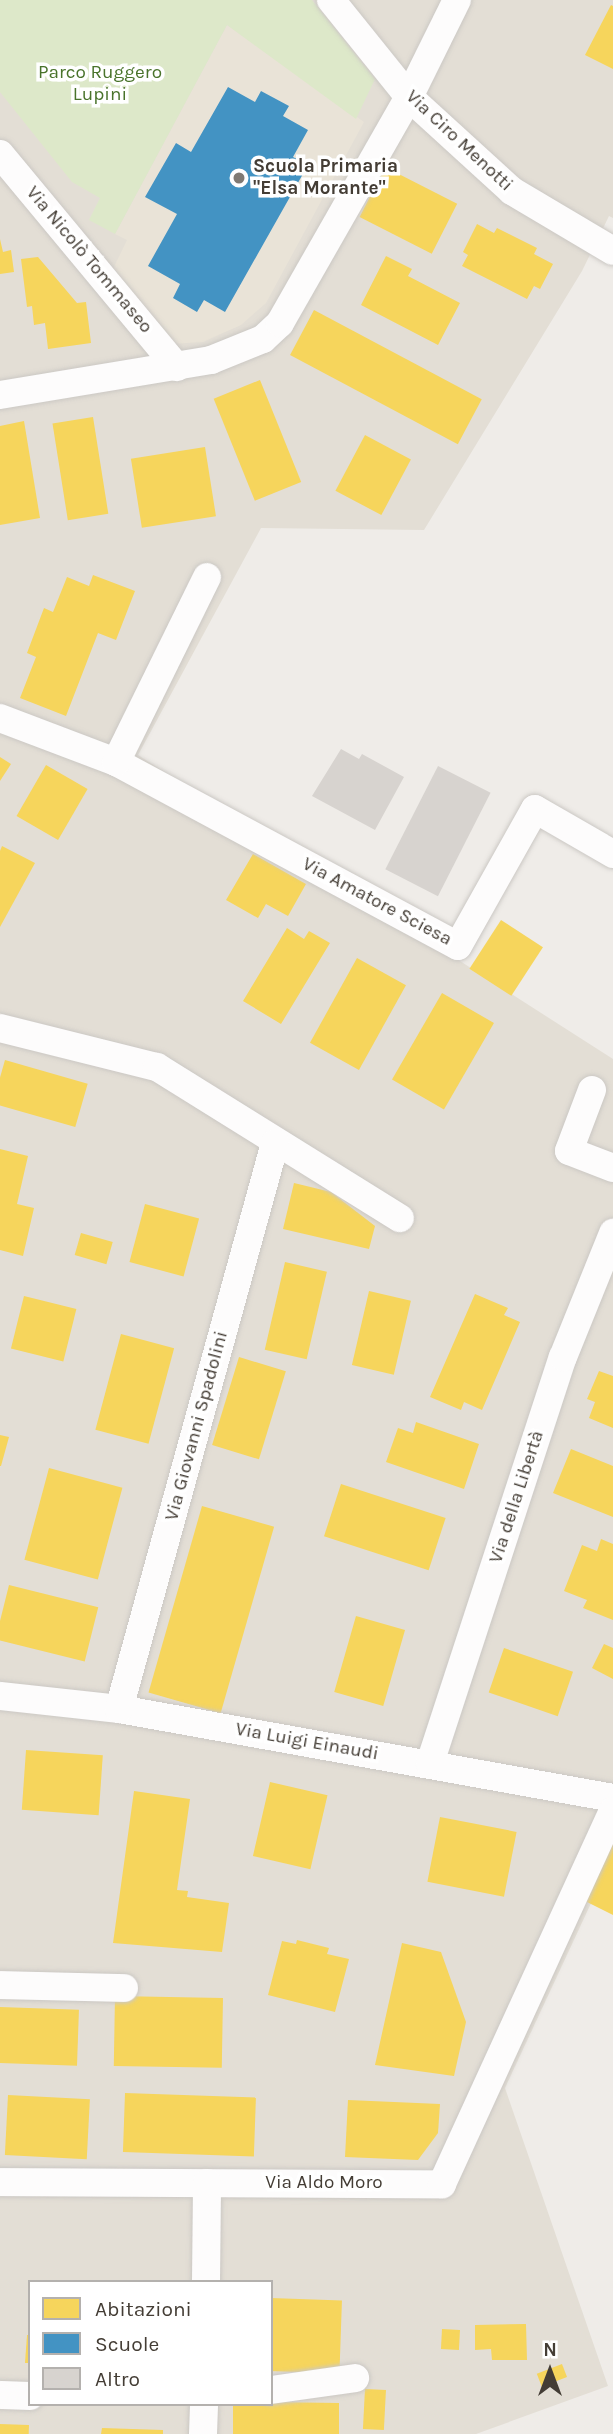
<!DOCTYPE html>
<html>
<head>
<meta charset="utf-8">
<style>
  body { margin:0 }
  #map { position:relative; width:613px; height:2434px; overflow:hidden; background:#efece8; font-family:Karla,sans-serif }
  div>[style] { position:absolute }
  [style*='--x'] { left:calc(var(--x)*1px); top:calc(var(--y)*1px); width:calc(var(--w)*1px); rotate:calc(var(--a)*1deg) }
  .residential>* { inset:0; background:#e3ded5 }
  .education>* { inset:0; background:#e9e3d7 }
  .green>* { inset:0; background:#dde8c9 }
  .homes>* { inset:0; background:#f6d55c; transform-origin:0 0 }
  .schools>* { inset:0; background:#4393c3 }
  .building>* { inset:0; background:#d7d3cf; transform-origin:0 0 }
  .roads { filter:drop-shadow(0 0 2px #cbc8c4) drop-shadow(0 0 2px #cbc8c4) }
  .street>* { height:28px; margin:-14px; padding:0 14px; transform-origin:14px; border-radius:14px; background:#fdfcfc }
  .dots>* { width:19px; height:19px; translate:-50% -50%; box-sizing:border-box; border:4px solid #fff; border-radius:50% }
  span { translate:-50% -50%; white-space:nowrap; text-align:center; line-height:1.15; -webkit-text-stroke:7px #fff; paint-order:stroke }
  .park-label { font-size:19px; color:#49732b }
  .street-label { font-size:19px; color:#443d35 }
  .poi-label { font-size:19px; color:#443d35; font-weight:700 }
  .left { translate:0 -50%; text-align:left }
  .legend { position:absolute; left:28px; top:2280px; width:245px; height:126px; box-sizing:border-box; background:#fff; border:2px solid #b4b1ae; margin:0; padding:9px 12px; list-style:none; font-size:21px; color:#443d35 }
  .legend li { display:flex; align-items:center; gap:14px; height:35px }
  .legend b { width:35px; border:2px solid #b4b1ae }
  .north { position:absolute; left:515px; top:2336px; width:70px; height:70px; -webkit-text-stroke:5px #fff; paint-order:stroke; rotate:0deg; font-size:19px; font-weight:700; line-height:28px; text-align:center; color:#443d35 }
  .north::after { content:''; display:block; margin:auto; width:24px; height:32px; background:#443d35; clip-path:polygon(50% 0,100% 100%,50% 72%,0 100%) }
</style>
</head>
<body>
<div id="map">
  <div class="residential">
    <i style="clip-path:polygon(evenodd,0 0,613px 0,613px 218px,609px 216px,582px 271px,424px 530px,261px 528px,138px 755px,613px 1059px,613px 1856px,505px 2088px,608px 2386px,476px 2434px,0 2434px,0 0,30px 2282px,271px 2282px,271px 2404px,30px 2404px,30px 2282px)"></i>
  </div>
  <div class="education">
    <i style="clip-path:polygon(227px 25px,364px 122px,266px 303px,241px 325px,203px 342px,170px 344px,113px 269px,127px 240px,115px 234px)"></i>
  </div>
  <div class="green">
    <i style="clip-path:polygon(0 0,312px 0,375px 79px,356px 119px,227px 25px,115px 234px,89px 220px,100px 198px,72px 182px,0 92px)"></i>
  </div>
  <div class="homes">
    <i style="clip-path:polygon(611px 5px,613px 6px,613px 69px,585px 55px)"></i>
    <i style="left:385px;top:167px;width:81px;height:56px;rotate:27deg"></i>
    <i style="clip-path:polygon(477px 224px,494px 233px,497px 228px,537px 248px,534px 254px,553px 264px,540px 289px,534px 286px,527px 299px,462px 266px,468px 255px,463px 252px)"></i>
    <i style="clip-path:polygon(0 239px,3px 252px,11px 250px,14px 272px,0 274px)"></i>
    <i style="clip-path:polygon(386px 256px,412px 269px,408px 276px,460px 303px,438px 345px,361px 305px)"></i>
    <i style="clip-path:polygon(38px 257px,77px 303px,86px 302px,91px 343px,48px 349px,45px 323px,34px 325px,32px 306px,27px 307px,21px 259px)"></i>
    <i style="left:314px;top:310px;width:190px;height:51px;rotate:28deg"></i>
    <i style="left:260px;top:380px;width:110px;height:50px;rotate:68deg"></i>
    <i style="left:93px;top:417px;width:98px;height:41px;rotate:81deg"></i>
    <i style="clip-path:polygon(24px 421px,40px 518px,0 525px,0 426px)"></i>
    <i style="left:365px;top:435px;width:52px;height:63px;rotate:28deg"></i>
    <i style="left:205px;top:447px;width:70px;height:75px;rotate:81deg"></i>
    <i style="clip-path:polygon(93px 575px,135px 591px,116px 640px,98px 633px,66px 716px,20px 698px,36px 657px,27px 653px,44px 608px,53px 612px,67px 577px,89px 586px)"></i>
    <i style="clip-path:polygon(0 757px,11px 764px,0 781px)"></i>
    <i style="left:46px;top:765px;width:48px;height:59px;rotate:30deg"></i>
    <i style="clip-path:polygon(2px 846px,35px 863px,0 927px,0 851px)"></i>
    <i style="clip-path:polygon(253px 854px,306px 884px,288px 916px,266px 904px,258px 918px,226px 900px)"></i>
    <i style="left:501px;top:920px;width:50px;height:58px;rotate:33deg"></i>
    <i style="clip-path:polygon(287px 928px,304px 939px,309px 931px,330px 943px,281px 1024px,243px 1001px)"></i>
    <i style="left:357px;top:958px;width:56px;height:97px;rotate:29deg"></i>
    <i style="left:442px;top:993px;width:60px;height:100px;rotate:30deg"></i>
    <i style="left:5px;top:1060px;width:86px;height:45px;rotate:16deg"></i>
    <i style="clip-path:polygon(0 1149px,28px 1156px,17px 1204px,34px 1208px,23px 1256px,0 1250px)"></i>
    <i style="clip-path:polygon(294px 1183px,331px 1192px,375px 1226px,369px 1249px,283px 1229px)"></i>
    <i style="left:145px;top:1204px;width:56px;height:60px;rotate:15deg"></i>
    <i style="left:81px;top:1233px;width:33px;height:23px;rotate:16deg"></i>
    <i style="left:285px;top:1262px;width:43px;height:90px;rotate:13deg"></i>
    <i style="left:369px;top:1291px;width:43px;height:76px;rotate:13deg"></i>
    <i style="clip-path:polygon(475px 1294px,508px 1308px,504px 1315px,520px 1322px,482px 1410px,464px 1402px,461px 1410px,430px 1397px)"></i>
    <i style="left:24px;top:1296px;width:54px;height:54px;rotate:14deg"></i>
    <i style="left:121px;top:1334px;width:55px;height:99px;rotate:15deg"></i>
    <i style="left:239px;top:1357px;width:49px;height:92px;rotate:17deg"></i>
    <i style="clip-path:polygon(599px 1371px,613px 1376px,613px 1428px,589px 1418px,595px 1402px,587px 1399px)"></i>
    <i style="clip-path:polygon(416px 1422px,479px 1444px,464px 1489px,386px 1462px,398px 1428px,413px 1433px)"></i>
    <i style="clip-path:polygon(0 1435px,9px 1437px,1px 1466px,0 1466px)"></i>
    <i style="clip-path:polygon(571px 1449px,613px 1466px,613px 1517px,553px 1493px)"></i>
    <i style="left:49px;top:1468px;width:76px;height:95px;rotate:15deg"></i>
    <i style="left:341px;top:1484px;width:110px;height:55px;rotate:18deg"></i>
    <i style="left:202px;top:1506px;width:75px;height:194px;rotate:16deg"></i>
    <i style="clip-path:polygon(601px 1539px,613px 1544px,613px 1620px,583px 1608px,587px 1600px,564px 1591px,582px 1545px,597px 1551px)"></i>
    <i style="left:9px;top:1585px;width:92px;height:56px;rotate:14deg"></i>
    <i style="left:356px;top:1616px;width:51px;height:79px;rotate:16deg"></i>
    <i style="clip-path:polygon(604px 1644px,613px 1648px,613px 1679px,592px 1668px)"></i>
    <i style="left:504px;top:1648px;width:73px;height:47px;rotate:19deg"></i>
    <i style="left:26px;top:1750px;width:77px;height:60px;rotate:4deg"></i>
    <i style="left:270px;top:1782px;width:59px;height:76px;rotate:13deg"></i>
    <i style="clip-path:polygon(134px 1791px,190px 1799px,177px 1890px,188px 1891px,187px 1897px,229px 1903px,222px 1952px,113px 1943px)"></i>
    <i style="left:440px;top:1817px;width:78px;height:66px;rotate:11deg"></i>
    <i style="clip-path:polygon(613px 1843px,613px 1915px,585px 1901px)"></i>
    <i style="clip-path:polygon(297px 1940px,329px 1948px,327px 1954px,349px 1959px,335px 2012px,268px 1995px,282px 1941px,296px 1944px)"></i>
    <i style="clip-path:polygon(402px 1943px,441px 1952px,466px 2022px,454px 2076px,375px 2065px)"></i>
    <i style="left:115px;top:1996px;width:108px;height:70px;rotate:1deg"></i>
    <i style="left:0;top:2007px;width:79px;height:56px;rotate:2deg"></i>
    <i style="left:125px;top:2093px;width:131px;height:59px;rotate:2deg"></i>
    <i style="left:8px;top:2095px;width:82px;height:60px;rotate:3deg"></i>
    <i style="clip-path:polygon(348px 2100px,440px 2104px,438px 2133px,418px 2160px,345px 2157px)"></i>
    <i style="left:271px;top:2298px;width:71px;height:73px;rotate:2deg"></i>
    <i style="clip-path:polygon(526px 2324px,527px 2360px,492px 2360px,491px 2349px,475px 2350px,475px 2325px)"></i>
    <i style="left:442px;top:2329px;width:18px;height:20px;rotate:3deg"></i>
    <i style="clip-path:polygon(27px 2335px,30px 2335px,30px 2363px,25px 2363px)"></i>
    <i style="left:562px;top:2364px;width:14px;height:27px;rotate:69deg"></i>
    <i style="left:365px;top:2389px;width:21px;height:40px;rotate:3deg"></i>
    <i style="clip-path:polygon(271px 2402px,339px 2403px,339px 2434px,233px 2434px,233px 2404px)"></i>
    <i style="left:0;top:2424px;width:29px;height:10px;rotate:2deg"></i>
    <i style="clip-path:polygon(102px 2428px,163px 2430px,163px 2434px,101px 2434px)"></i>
  </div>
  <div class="schools">
    <i style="clip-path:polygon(228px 87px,255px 102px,261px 91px,289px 106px,283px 116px,308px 130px,293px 157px,308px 165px,225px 312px,204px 300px,197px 312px,173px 298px,180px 284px,148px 266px,177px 214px,145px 197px,176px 143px,191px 152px)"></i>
  </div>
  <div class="building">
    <i style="clip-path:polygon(341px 749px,359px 759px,362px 754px,404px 777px,375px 830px,312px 796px)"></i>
    <i style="left:438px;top:766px;width:59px;height:116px;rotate:27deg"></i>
  </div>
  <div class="roads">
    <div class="street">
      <i style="--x:331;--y:0;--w:124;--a:51.2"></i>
      <i style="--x:409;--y:97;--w:139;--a:42.4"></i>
      <i style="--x:512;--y:191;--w:117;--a:30.7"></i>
      <i style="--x:0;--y:154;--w:277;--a:50.3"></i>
      <i style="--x:0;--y:395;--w:214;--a:-9.4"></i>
      <i style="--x:211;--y:360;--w:56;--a:-22"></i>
      <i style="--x:263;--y:339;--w:23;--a:-43"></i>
      <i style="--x:280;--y:323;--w:260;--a:-60.3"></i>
      <i style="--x:409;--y:97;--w:108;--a:-63.7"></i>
      <i style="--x:0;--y:718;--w:124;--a:20.8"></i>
      <i style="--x:116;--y:762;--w:388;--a:28.3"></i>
      <i style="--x:458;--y:946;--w:157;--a:-60.7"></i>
      <i style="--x:535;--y:809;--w:90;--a:30"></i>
      <i style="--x:116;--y:762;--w:206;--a:-63.8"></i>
      <i style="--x:0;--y:1028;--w:162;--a:14"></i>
      <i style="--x:157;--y:1067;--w:286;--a:31.9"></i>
      <i style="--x:592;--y:1090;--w:65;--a:110.7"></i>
      <i style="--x:569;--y:1151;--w:47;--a:21.1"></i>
      <i style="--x:0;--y:1696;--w:120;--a:6.2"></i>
      <i style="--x:119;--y:1709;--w:502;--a:10.21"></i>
      <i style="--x:119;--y:1709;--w:587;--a:-74.59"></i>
      <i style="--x:430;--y:1763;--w:427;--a:-71.9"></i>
      <i style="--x:563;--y:1357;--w:134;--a:-68"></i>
      <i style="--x:0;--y:1985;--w:124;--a:1.4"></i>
      <i style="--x:0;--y:2182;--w:442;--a:0.3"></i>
      <i style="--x:442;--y:2184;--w:410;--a:-65.4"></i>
      <i style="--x:206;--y:2282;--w:99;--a:-89.4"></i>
      <i style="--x:271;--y:2390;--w:85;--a:-8.1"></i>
      <i style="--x:0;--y:2395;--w:30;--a:2"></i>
      <i style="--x:203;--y:2434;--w:30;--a:-88"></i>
    </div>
  </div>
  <div class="dots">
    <i style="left:239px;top:178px;background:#807a74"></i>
  </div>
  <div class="park-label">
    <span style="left:100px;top:84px">Parco Ruggero<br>Lupini</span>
  </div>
  <div class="street-label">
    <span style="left:459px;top:141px;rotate:43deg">Via Ciro Menotti</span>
    <span style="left:89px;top:260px;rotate:50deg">Via Nicolò Tommaseo</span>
    <span style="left:377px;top:902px;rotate:28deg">Via Amatore Sciesa</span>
    <span style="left:197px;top:1426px;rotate:-75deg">Via Giovanni Spadolini</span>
    <span style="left:517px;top:1497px;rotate:-72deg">Via della Libertà</span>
    <span style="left:307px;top:1742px;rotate:10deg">Via Luigi Einaudi</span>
    <span style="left:324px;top:2183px">Via Aldo Moro</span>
  </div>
  <div class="poi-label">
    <span class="left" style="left:253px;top:178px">Scuola Primaria<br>"Elsa Morante"</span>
  </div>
  <ul class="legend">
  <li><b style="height:19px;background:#f6d55c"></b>Abitazioni</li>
  <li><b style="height:19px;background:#4393c3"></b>Scuole</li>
  <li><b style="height:19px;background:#d7d3cf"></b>Altro</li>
  </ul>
  <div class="north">N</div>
</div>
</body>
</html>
